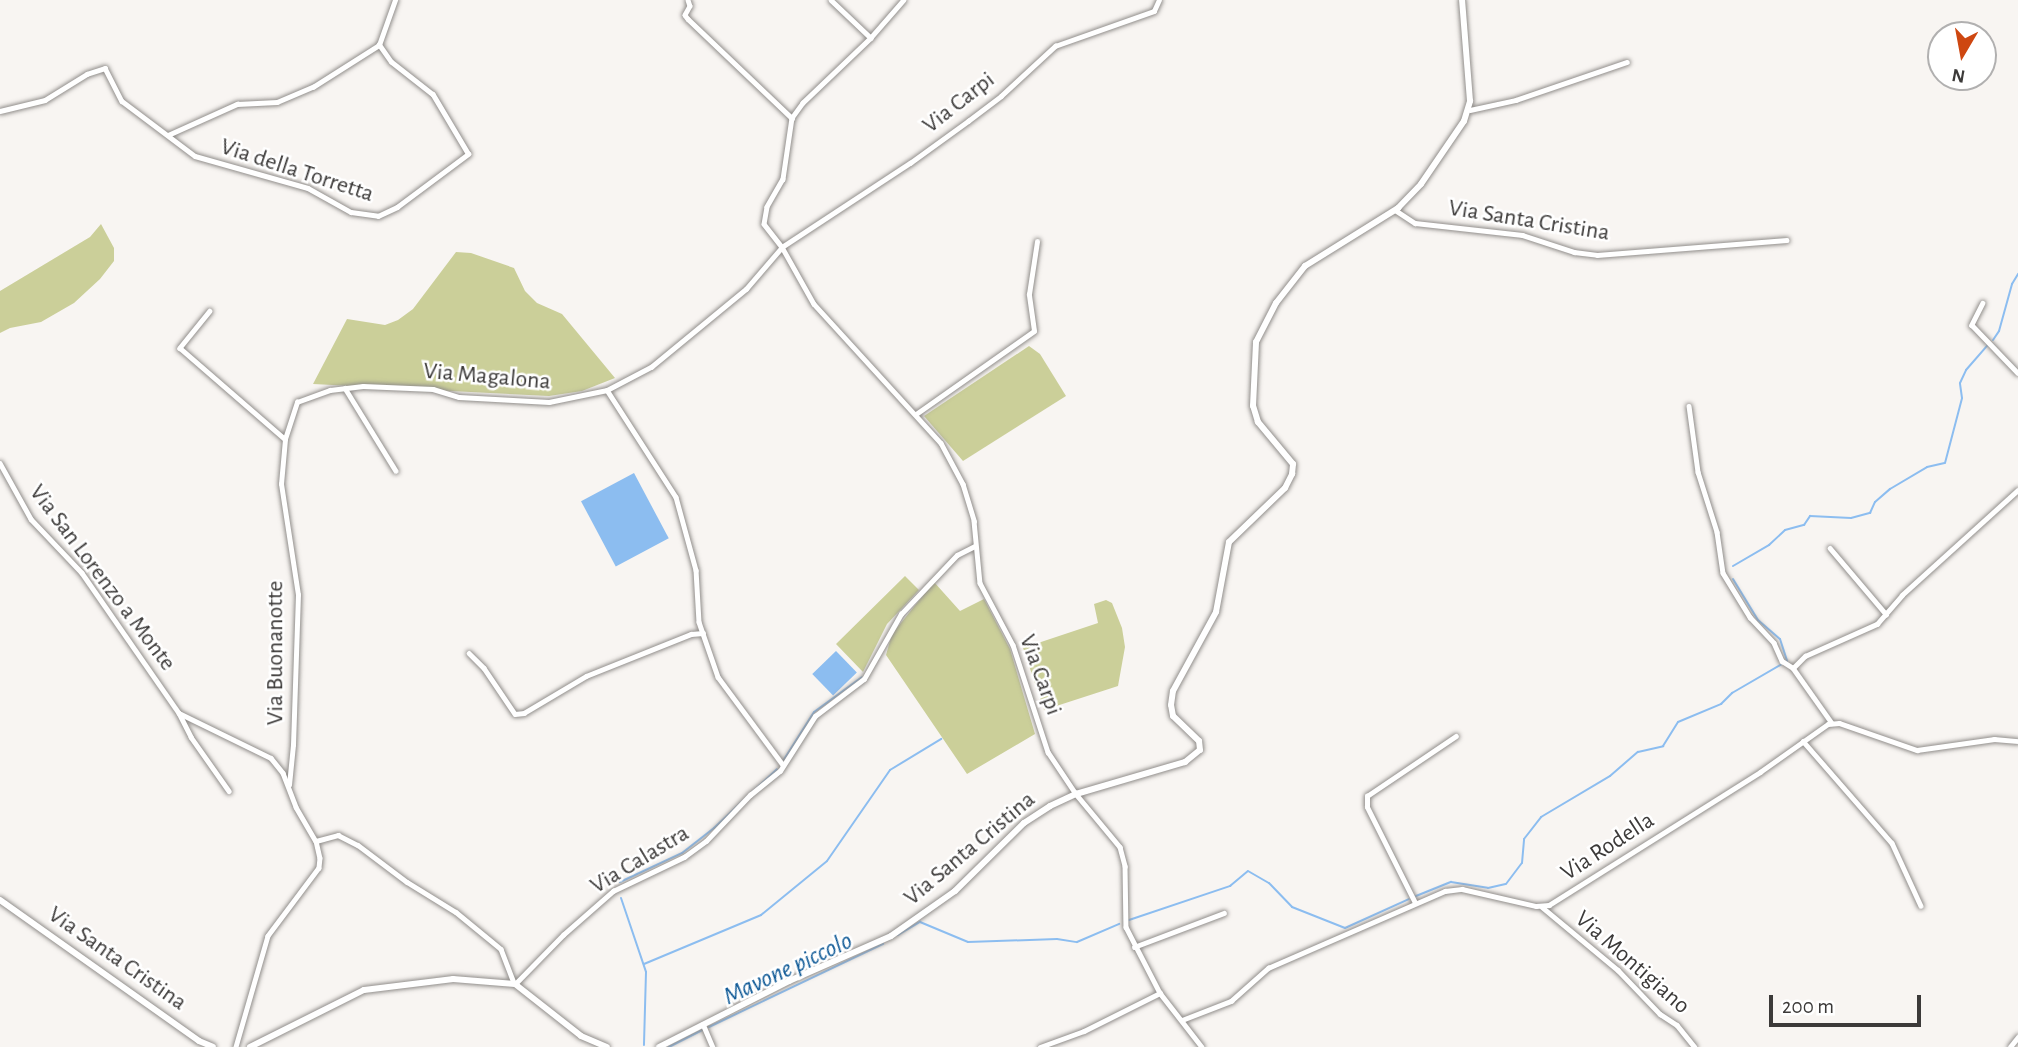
<!DOCTYPE html>
<html>
<head>
<meta charset="utf-8">
<style>
  body { margin:0 }
  #map { position:relative; width:2018px; height:1047px; overflow:hidden; background:#f8f5f2; font-family:"Alegreya Sans",sans-serif }
  div>[style] { position:absolute }
  [style*='--x'] { left:calc(var(--x)*1px); top:calc(var(--y)*1px); width:calc(var(--w)*1px); rotate:calc(var(--a)*1deg) }
  .green>* { inset:0; background:#cbcf99 }
  .water>* { inset:0; background:#8cbdf0; transform-origin:0 0 }
  .stream>* { height:2px; margin:-1px; padding:0 1px; transform-origin:1px; border-radius:1px; background:#8cbdf0 }
  .roads { filter:drop-shadow(0 0 2px #918e8b) drop-shadow(0 0 2px #918e8b) }
  .street>* { height:4.5px; margin:-2.25px; padding:0 2.25px; transform-origin:2.25px; border-radius:2.25px; background:#fff }
  .secondary>* { height:6px; margin:-3px; padding:0 3px; transform-origin:3px; border-radius:3px; background:#fff }
  span { translate:-50% -50%; white-space:nowrap; text-align:center; line-height:1.15; -webkit-text-stroke:5px #fff; paint-order:stroke }
  .street-label { font-size:24px; color:#3c3a39 }
  .water-label { font-size:26px; color:#0d5895; font-style:italic }
  .north { position:absolute; left:1927px; top:21px; width:70px; height:70px; box-sizing:border-box; background:#fff; border:2px solid #b1b0b0; border-radius:50%; rotate:190deg; font-size:19px; font-weight:700; line-height:28px; text-align:center; color:#3c3a39 }
  .north::after { content:''; display:block; margin:auto; width:24px; height:32px; background:#ce4711; clip-path:polygon(50% 0,100% 100%,50% 72%,0 100%) }
  .scale { position:absolute; left:1769px; top:995px; width:152px; height:32px; box-sizing:border-box; border:4px solid #3c3a39; border-top:0; padding-left:9px; font-size:21px; line-height:24px; white-space:nowrap; color:#3c3a39; -webkit-text-stroke:5px #fff; paint-order:stroke }
</style>
</head>
<body>
<div id="map">
  <div class="green">
    <i style="clip-path:polygon(101px 224px,114px 248px,114px 261px,100px 279px,74px 303px,41px 322px,10px 328px,0 333px,0 291px,90px 237px)"></i>
    <i style="clip-path:polygon(456px 252px,471px 253px,514px 268px,525px 291px,537px 303px,562px 314px,615px 378px,582px 391px,549px 396px,313px 384px,347px 319px,385px 325px,398px 320px,413px 309px)"></i>
    <i style="clip-path:polygon(1029px 346px,1040px 354px,1066px 396px,963px 461px,924px 416px)"></i>
    <i style="clip-path:polygon(905px 576px,919px 590px,887px 624px,863px 672px,836px 644px)"></i>
    <i style="clip-path:polygon(934px 582px,960px 611px,984px 599px,1010px 649px,1035px 734px,967px 774px,886px 655px,892px 634px)"></i>
    <i style="clip-path:polygon(1106px 600px,1112px 603px,1122px 628px,1125px 647px,1118px 686px,1044px 710px,1023px 648px,1098px 623px,1094px 604px)"></i>
  </div>
  <div class="water">
    <i style="left:634px;top:473px;width:74px;height:60px;rotate:62deg"></i>
    <i style="left:836px;top:651px;width:30px;height:33px;rotate:46deg"></i>
  </div>
  <div class="stream">
    <i style="--x:1993;--y:340;--w:11;--a:-56"></i>
    <i style="--x:1999;--y:331;--w:49;--a:-74.5"></i>
    <i style="--x:2012;--y:284;--w:12;--a:-59"></i>
    <i style="--x:1733;--y:566;--w:42;--a:-30.3"></i>
    <i style="--x:1769;--y:545;--w:22;--a:-43"></i>
    <i style="--x:1785;--y:530;--w:20;--a:-15"></i>
    <i style="--x:1804;--y:525;--w:11;--a:-56"></i>
    <i style="--x:1810;--y:516;--w:41;--a:2.8"></i>
    <i style="--x:1851;--y:518;--w:20;--a:-15"></i>
    <i style="--x:1870;--y:513;--w:12;--a:-66"></i>
    <i style="--x:1875;--y:502;--w:20;--a:-41"></i>
    <i style="--x:1890;--y:489;--w:43;--a:-30.7"></i>
    <i style="--x:1927;--y:467;--w:18;--a:-13"></i>
    <i style="--x:1945;--y:463;--w:67;--a:-75.3"></i>
    <i style="--x:1962;--y:398;--w:15;--a:-98"></i>
    <i style="--x:1960;--y:383;--w:14;--a:-65"></i>
    <i style="--x:1966;--y:370;--w:33;--a:-49"></i>
    <i style="--x:1733;--y:579;--w:48;--a:58.6"></i>
    <i style="--x:1758;--y:620;--w:29;--a:41"></i>
    <i style="--x:1780;--y:639;--w:23;--a:72"></i>
    <i style="--x:783;--y:761;--w:58;--a:-57.7"></i>
    <i style="--x:814;--y:712;--w:59;--a:-36.1"></i>
    <i style="--x:620;--y:882;--w:68;--a:-25.1"></i>
    <i style="--x:682;--y:853;--w:41;--a:-38"></i>
    <i style="--x:714;--y:828;--w:86;--a:-43.1"></i>
    <i style="--x:1416;--y:896;--w:38;--a:-22"></i>
    <i style="--x:1451;--y:882;--w:37;--a:9"></i>
    <i style="--x:1488;--y:888;--w:18;--a:-13"></i>
    <i style="--x:1506;--y:884;--w:26;--a:-53"></i>
    <i style="--x:1522;--y:863;--w:24;--a:-85"></i>
    <i style="--x:1524;--y:839;--w:28;--a:-52"></i>
    <i style="--x:1541;--y:817;--w:80;--a:-30.7"></i>
    <i style="--x:1610;--y:776;--w:37;--a:-41"></i>
    <i style="--x:1638;--y:752;--w:26;--a:-13"></i>
    <i style="--x:1663;--y:746;--w:28;--a:-58"></i>
    <i style="--x:1678;--y:722;--w:47;--a:-22.7"></i>
    <i style="--x:1721;--y:704;--w:16;--a:-45"></i>
    <i style="--x:1732;--y:693;--w:58;--a:-30.1"></i>
    <i style="--x:621;--y:898;--w:78;--a:71.3"></i>
    <i style="--x:646;--y:972;--w:73;--a:91.6"></i>
    <i style="--x:1129;--y:920;--w:107;--a:-18.6"></i>
    <i style="--x:1230;--y:886;--w:23;--a:-40"></i>
    <i style="--x:1248;--y:871;--w:24;--a:30"></i>
    <i style="--x:1269;--y:883;--w:33;--a:46"></i>
    <i style="--x:1292;--y:907;--w:57;--a:21.6"></i>
    <i style="--x:1345;--y:928;--w:70;--a:-24.4"></i>
    <i style="--x:898;--y:935;--w:26;--a:-31"></i>
    <i style="--x:920;--y:922;--w:52;--a:22.6"></i>
    <i style="--x:968;--y:942;--w:89;--a:-1.9"></i>
    <i style="--x:1057;--y:939;--w:20;--a:9"></i>
    <i style="--x:1077;--y:942;--w:46;--a:-23.2"></i>
    <i style="--x:644;--y:964;--w:127;--a:-22.7"></i>
    <i style="--x:761;--y:915;--w:85;--a:-39.3"></i>
    <i style="--x:827;--y:861;--w:111;--a:-55.3"></i>
    <i style="--x:890;--y:770;--w:60;--a:-31.3"></i>
    <i style="--x:709;--y:1027;--w:193;--a:-25.5"></i>
    <i style="--x:669;--y:1047;--w:38;--a:-27"></i>
  </div>
  <div class="roads">
    <div class="street">
      <i style="--x:688;--y:0;--w:6;--a:72"></i>
      <i style="--x:690;--y:6;--w:10;--a:119"></i>
      <i style="--x:685;--y:15;--w:5;--a:53"></i>
      <i style="--x:688;--y:19;--w:144;--a:43.6"></i>
      <i style="--x:831;--y:0;--w:55;--a:43.5"></i>
      <i style="--x:904;--y:0;--w:50;--a:131"></i>
      <i style="--x:871;--y:38;--w:94;--a:136.3"></i>
      <i style="--x:803;--y:103;--w:19;--a:126"></i>
      <i style="--x:792;--y:118;--w:62;--a:98.4"></i>
      <i style="--x:783;--y:179;--w:32;--a:120"></i>
      <i style="--x:767;--y:207;--w:17;--a:100"></i>
      <i style="--x:764;--y:224;--w:29;--a:52"></i>
      <i style="--x:782;--y:247;--w:65;--a:60.7"></i>
      <i style="--x:814;--y:304;--w:188;--a:47.6"></i>
      <i style="--x:941;--y:443;--w:47;--a:61.8"></i>
      <i style="--x:963;--y:484;--w:39;--a:73"></i>
      <i style="--x:974;--y:521;--w:62;--a:84.5"></i>
      <i style="--x:980;--y:583;--w:70;--a:62"></i>
      <i style="--x:1013;--y:645;--w:113;--a:71.9"></i>
      <i style="--x:1048;--y:752;--w:50;--a:56.3"></i>
      <i style="--x:1076;--y:794;--w:69;--a:50.3"></i>
      <i style="--x:1120;--y:847;--w:20;--a:75"></i>
      <i style="--x:1125;--y:866;--w:61;--a:89.1"></i>
      <i style="--x:1126;--y:927;--w:74;--a:62.7"></i>
      <i style="--x:1160;--y:993;--w:68;--a:52.1"></i>
      <i style="--x:1470;--y:110;--w:47;--a:-12.3"></i>
      <i style="--x:1516;--y:100;--w:117;--a:-18.9"></i>
      <i style="--x:0;--y:111;--w:46;--a:-13.7"></i>
      <i style="--x:45;--y:100;--w:49;--a:-31.8"></i>
      <i style="--x:87;--y:74;--w:19;--a:-18"></i>
      <i style="--x:105;--y:68;--w:37;--a:63"></i>
      <i style="--x:122;--y:101;--w:91;--a:37"></i>
      <i style="--x:195;--y:156;--w:117;--a:15.8"></i>
      <i style="--x:308;--y:188;--w:49;--a:29.2"></i>
      <i style="--x:351;--y:212;--w:27;--a:8"></i>
      <i style="--x:378;--y:216;--w:21;--a:-25"></i>
      <i style="--x:397;--y:207;--w:89;--a:-36.7"></i>
      <i style="--x:468;--y:154;--w:69;--a:-120.7"></i>
      <i style="--x:433;--y:95;--w:53;--a:-141.8"></i>
      <i style="--x:391;--y:62;--w:21;--a:-125"></i>
      <i style="--x:168;--y:135;--w:76;--a:-24.2"></i>
      <i style="--x:237;--y:104;--w:40;--a:-2.9"></i>
      <i style="--x:277;--y:102;--w:39;--a:-23"></i>
      <i style="--x:313;--y:87;--w:78;--a:-32.5"></i>
      <i style="--x:379;--y:45;--w:48;--a:-70.4"></i>
      <i style="--x:1395;--y:210;--w:24;--a:33"></i>
      <i style="--x:1415;--y:223;--w:108;--a:6.4"></i>
      <i style="--x:1522;--y:235;--w:55;--a:18.1"></i>
      <i style="--x:1574;--y:252;--w:23;--a:7"></i>
      <i style="--x:1597;--y:255;--w:190;--a:-4.5"></i>
      <i style="--x:1983;--y:303;--w:25;--a:117"></i>
      <i style="--x:1972;--y:325;--w:66;--a:46.2"></i>
      <i style="--x:210;--y:311;--w:48;--a:129"></i>
      <i style="--x:180;--y:348;--w:139;--a:40.9"></i>
      <i style="--x:345;--y:388;--w:97;--a:58.4"></i>
      <i style="--x:607;--y:390;--w:127;--a:57.2"></i>
      <i style="--x:676;--y:497;--w:76;--a:74.7"></i>
      <i style="--x:696;--y:570;--w:52;--a:86.7"></i>
      <i style="--x:699;--y:622;--w:58;--a:70.9"></i>
      <i style="--x:718;--y:677;--w:109;--a:53.5"></i>
      <i style="--x:1689;--y:406;--w:67;--a:82.2"></i>
      <i style="--x:1698;--y:472;--w:63;--a:72.4"></i>
      <i style="--x:1717;--y:532;--w:41;--a:81.7"></i>
      <i style="--x:1723;--y:573;--w:52;--a:58.5"></i>
      <i style="--x:1750;--y:617;--w:35;--a:47"></i>
      <i style="--x:1774;--y:643;--w:20;--a:66"></i>
      <i style="--x:1782;--y:661;--w:13;--a:32"></i>
      <i style="--x:1793;--y:668;--w:67;--a:54.7"></i>
      <i style="--x:916;--y:414;--w:144;--a:-35.1"></i>
      <i style="--x:1034;--y:331;--w:37;--a:-98"></i>
      <i style="--x:1029;--y:294;--w:53;--a:-81.3"></i>
      <i style="--x:0;--y:463;--w:64;--a:61"></i>
      <i style="--x:31;--y:519;--w:74;--a:46.6"></i>
      <i style="--x:82;--y:573;--w:170;--a:55.3"></i>
      <i style="--x:179;--y:713;--w:102;--a:26.1"></i>
      <i style="--x:271;--y:758;--w:19;--a:51"></i>
      <i style="--x:283;--y:773;--w:36;--a:69"></i>
      <i style="--x:296;--y:807;--w:39;--a:60"></i>
      <i style="--x:316;--y:841;--w:17;--a:77"></i>
      <i style="--x:320;--y:858;--w:10;--a:96"></i>
      <i style="--x:319;--y:868;--w:85;--a:126.9"></i>
      <i style="--x:268;--y:936;--w:116;--a:106.1"></i>
      <i style="--x:1830;--y:548;--w:87;--a:49.7"></i>
      <i style="--x:469;--y:653;--w:21;--a:45"></i>
      <i style="--x:484;--y:668;--w:55;--a:56"></i>
      <i style="--x:515;--y:714;--w:9;--a:-6"></i>
      <i style="--x:524;--y:713;--w:72;--a:-30.8"></i>
      <i style="--x:586;--y:676;--w:113;--a:-21.8"></i>
      <i style="--x:691;--y:634;--w:12;--a:-5"></i>
      <i style="--x:1793;--y:668;--w:17;--a:-45"></i>
      <i style="--x:1805;--y:656;--w:79;--a:-24"></i>
      <i style="--x:1877;--y:624;--w:38;--a:-49"></i>
      <i style="--x:1902;--y:595;--w:156;--a:-42.2"></i>
      <i style="--x:179;--y:713;--w:27;--a:63"></i>
      <i style="--x:191;--y:737;--w:66;--a:54.9"></i>
      <i style="--x:1803;--y:741;--w:135;--a:48.9"></i>
      <i style="--x:1892;--y:843;--w:69;--a:65.3"></i>
      <i style="--x:289;--y:785;--w:40;--a:-84.3"></i>
      <i style="--x:293;--y:745;--w:150;--a:-88.1"></i>
      <i style="--x:298;--y:595;--w:112;--a:-98.7"></i>
      <i style="--x:281;--y:484;--w:45;--a:-84.9"></i>
      <i style="--x:285;--y:439;--w:39;--a:-72"></i>
      <i style="--x:297;--y:402;--w:35;--a:-20"></i>
      <i style="--x:330;--y:390;--w:33;--a:-7"></i>
      <i style="--x:363;--y:386;--w:70;--a:2.5"></i>
      <i style="--x:433;--y:389;--w:27;--a:17"></i>
      <i style="--x:459;--y:397;--w:90;--a:3.2"></i>
      <i style="--x:549;--y:402;--w:59;--a:-11.7"></i>
      <i style="--x:607;--y:390;--w:50;--a:-27.6"></i>
      <i style="--x:651;--y:367;--w:123;--a:-39.4"></i>
      <i style="--x:746;--y:289;--w:55;--a:-49.4"></i>
      <i style="--x:782;--y:247;--w:153;--a:-33.3"></i>
      <i style="--x:910;--y:163;--w:72;--a:-35.9"></i>
      <i style="--x:968;--y:121;--w:41;--a:-37.1"></i>
      <i style="--x:1001;--y:96;--w:74;--a:-42.8"></i>
      <i style="--x:1055;--y:46;--w:105;--a:-19.5"></i>
      <i style="--x:1154;--y:11;--w:12;--a:-66"></i>
      <i style="--x:316;--y:841;--w:23;--a:-15"></i>
      <i style="--x:338;--y:835;--w:22;--a:27"></i>
      <i style="--x:358;--y:845;--w:61;--a:37.1"></i>
      <i style="--x:407;--y:882;--w:57;--a:31.5"></i>
      <i style="--x:456;--y:912;--w:58;--a:39.4"></i>
      <i style="--x:501;--y:949;--w:36;--a:69"></i>
      <i style="--x:1415;--y:903;--w:107;--a:-116.6"></i>
      <i style="--x:1367;--y:807;--w:11;--a:-90"></i>
      <i style="--x:1367;--y:796;--w:107;--a:-34"></i>
      <i style="--x:1542;--y:907;--w:99;--a:39.7"></i>
      <i style="--x:1618;--y:970;--w:61;--a:46.3"></i>
      <i style="--x:1660;--y:1014;--w:20;--a:33"></i>
      <i style="--x:1677;--y:1025;--w:28;--a:51"></i>
      <i style="--x:1134;--y:947;--w:96;--a:-20.7"></i>
      <i style="--x:515;--y:984;--w:69;--a:-45.6"></i>
      <i style="--x:563;--y:935;--w:67;--a:-41.3"></i>
      <i style="--x:613;--y:891;--w:79;--a:-25.6"></i>
      <i style="--x:684;--y:857;--w:27;--a:-36"></i>
      <i style="--x:706;--y:841;--w:64;--a:-46.3"></i>
      <i style="--x:750;--y:795;--w:38;--a:-39"></i>
      <i style="--x:780;--y:771;--w:65;--a:-57.5"></i>
      <i style="--x:815;--y:716;--w:61;--a:-37.1"></i>
      <i style="--x:864;--y:679;--w:75;--a:-60.4"></i>
      <i style="--x:901;--y:614;--w:81;--a:-46.5"></i>
      <i style="--x:957;--y:555;--w:20;--a:-27"></i>
      <i style="--x:1182;--y:1020;--w:53;--a:-21.2"></i>
      <i style="--x:1231;--y:1001;--w:50;--a:-41.7"></i>
      <i style="--x:1268;--y:968;--w:193;--a:-23.5"></i>
      <i style="--x:1445;--y:891;--w:17;--a:-7"></i>
      <i style="--x:1462;--y:889;--w:76;--a:12.9"></i>
      <i style="--x:1536;--y:906;--w:13;--a:-4"></i>
      <i style="--x:1549;--y:905;--w:249;--a:-32.2"></i>
      <i style="--x:1760;--y:772;--w:83;--a:-35.2"></i>
      <i style="--x:1828;--y:724;--w:11;--a:-5"></i>
      <i style="--x:1839;--y:723;--w:83;--a:19.1"></i>
      <i style="--x:1917;--y:750;--w:78;--a:-8.1"></i>
      <i style="--x:1994;--y:739;--w:24;--a:5"></i>
      <i style="--x:703;--y:1024;--w:25;--a:67"></i>
      <i style="--x:1040;--y:1047;--w:47;--a:-20"></i>
      <i style="--x:1084;--y:1031;--w:85;--a:-26.6"></i>
      <i style="--x:2010;--y:1047;--w:13;--a:-51"></i>
    </div>
    <div class="secondary">
      <i style="--x:0;--y:900;--w:244;--a:35.3"></i>
      <i style="--x:199;--y:1041;--w:15;--a:23"></i>
      <i style="--x:250;--y:1047;--w:127;--a:-26.6"></i>
      <i style="--x:364;--y:990;--w:90;--a:-7"></i>
      <i style="--x:453;--y:979;--w:62;--a:4.6"></i>
      <i style="--x:515;--y:984;--w:84;--a:38.2"></i>
      <i style="--x:581;--y:1036;--w:28;--a:23"></i>
      <i style="--x:659;--y:1047;--w:146;--a:-26.9"></i>
      <i style="--x:789;--y:981;--w:111;--a:-23.8"></i>
      <i style="--x:891;--y:936;--w:78;--a:-35.1"></i>
      <i style="--x:955;--y:891;--w:97;--a:-44.6"></i>
      <i style="--x:1024;--y:823;--w:31;--a:-33"></i>
      <i style="--x:1050;--y:806;--w:29;--a:-25"></i>
      <i style="--x:1076;--y:794;--w:114;--a:-16.4"></i>
      <i style="--x:1185;--y:762;--w:19;--a:-39"></i>
      <i style="--x:1200;--y:750;--w:9;--a:-96"></i>
      <i style="--x:1199;--y:741;--w:36;--a:-136"></i>
      <i style="--x:1173;--y:716;--w:11;--a:-100"></i>
      <i style="--x:1171;--y:705;--w:14;--a:-82"></i>
      <i style="--x:1173;--y:691;--w:90;--a:-61.4"></i>
      <i style="--x:1216;--y:612;--w:71;--a:-79.5"></i>
      <i style="--x:1229;--y:542;--w:78;--a:-44"></i>
      <i style="--x:1285;--y:488;--w:16;--a:-63"></i>
      <i style="--x:1292;--y:474;--w:10;--a:-84"></i>
      <i style="--x:1293;--y:464;--w:55;--a:-129.8"></i>
      <i style="--x:1258;--y:422;--w:17;--a:-107"></i>
      <i style="--x:1253;--y:406;--w:64;--a:-87.3"></i>
      <i style="--x:1256;--y:342;--w:44;--a:-62.9"></i>
      <i style="--x:1276;--y:303;--w:47;--a:-51.9"></i>
      <i style="--x:1305;--y:266;--w:110;--a:-31.9"></i>
      <i style="--x:1398;--y:208;--w:33;--a:-46"></i>
      <i style="--x:1421;--y:184;--w:76;--a:-55.7"></i>
      <i style="--x:1464;--y:121;--w:21;--a:-73"></i>
      <i style="--x:1470;--y:101;--w:101;--a:-94.5"></i>
    </div>
  </div>
  <div class="street-label">
    <span style="left:959px;top:103px;rotate:-38deg">Via Carpi</span>
    <span style="left:297px;top:171px;rotate:18deg">Via della Torretta</span>
    <span style="left:1529px;top:221px;rotate:9deg">Via Santa Cristina</span>
    <span style="left:487px;top:377px;rotate:5deg">Via Magalona</span>
    <span style="left:102px;top:578px;rotate:53deg">Via San Lorenzo a Monte</span>
    <span style="left:276px;top:653px;rotate:-90deg">Via Buonanotte</span>
    <span style="left:1040px;top:675px;rotate:70deg">Via Carpi</span>
    <span style="left:1608px;top:847px;rotate:-33deg">Via Rodella</span>
    <span style="left:970px;top:849px;rotate:-40deg">Via Santa Cristina</span>
    <span style="left:640px;top:860px;rotate:-31deg">Via Calastra</span>
    <span style="left:117px;top:959px;rotate:35deg">Via Santa Cristina</span>
    <span style="left:1632px;top:963px;rotate:41deg">Via Montigiano</span>
  </div>
  <div class="water-label">
    <span style="left:788px;top:969px;rotate:-25deg">Mavone piccolo</span>
  </div>
  <div class="north">N</div>
  <div class="scale">200 m</div>
</div>
</body>
</html>
